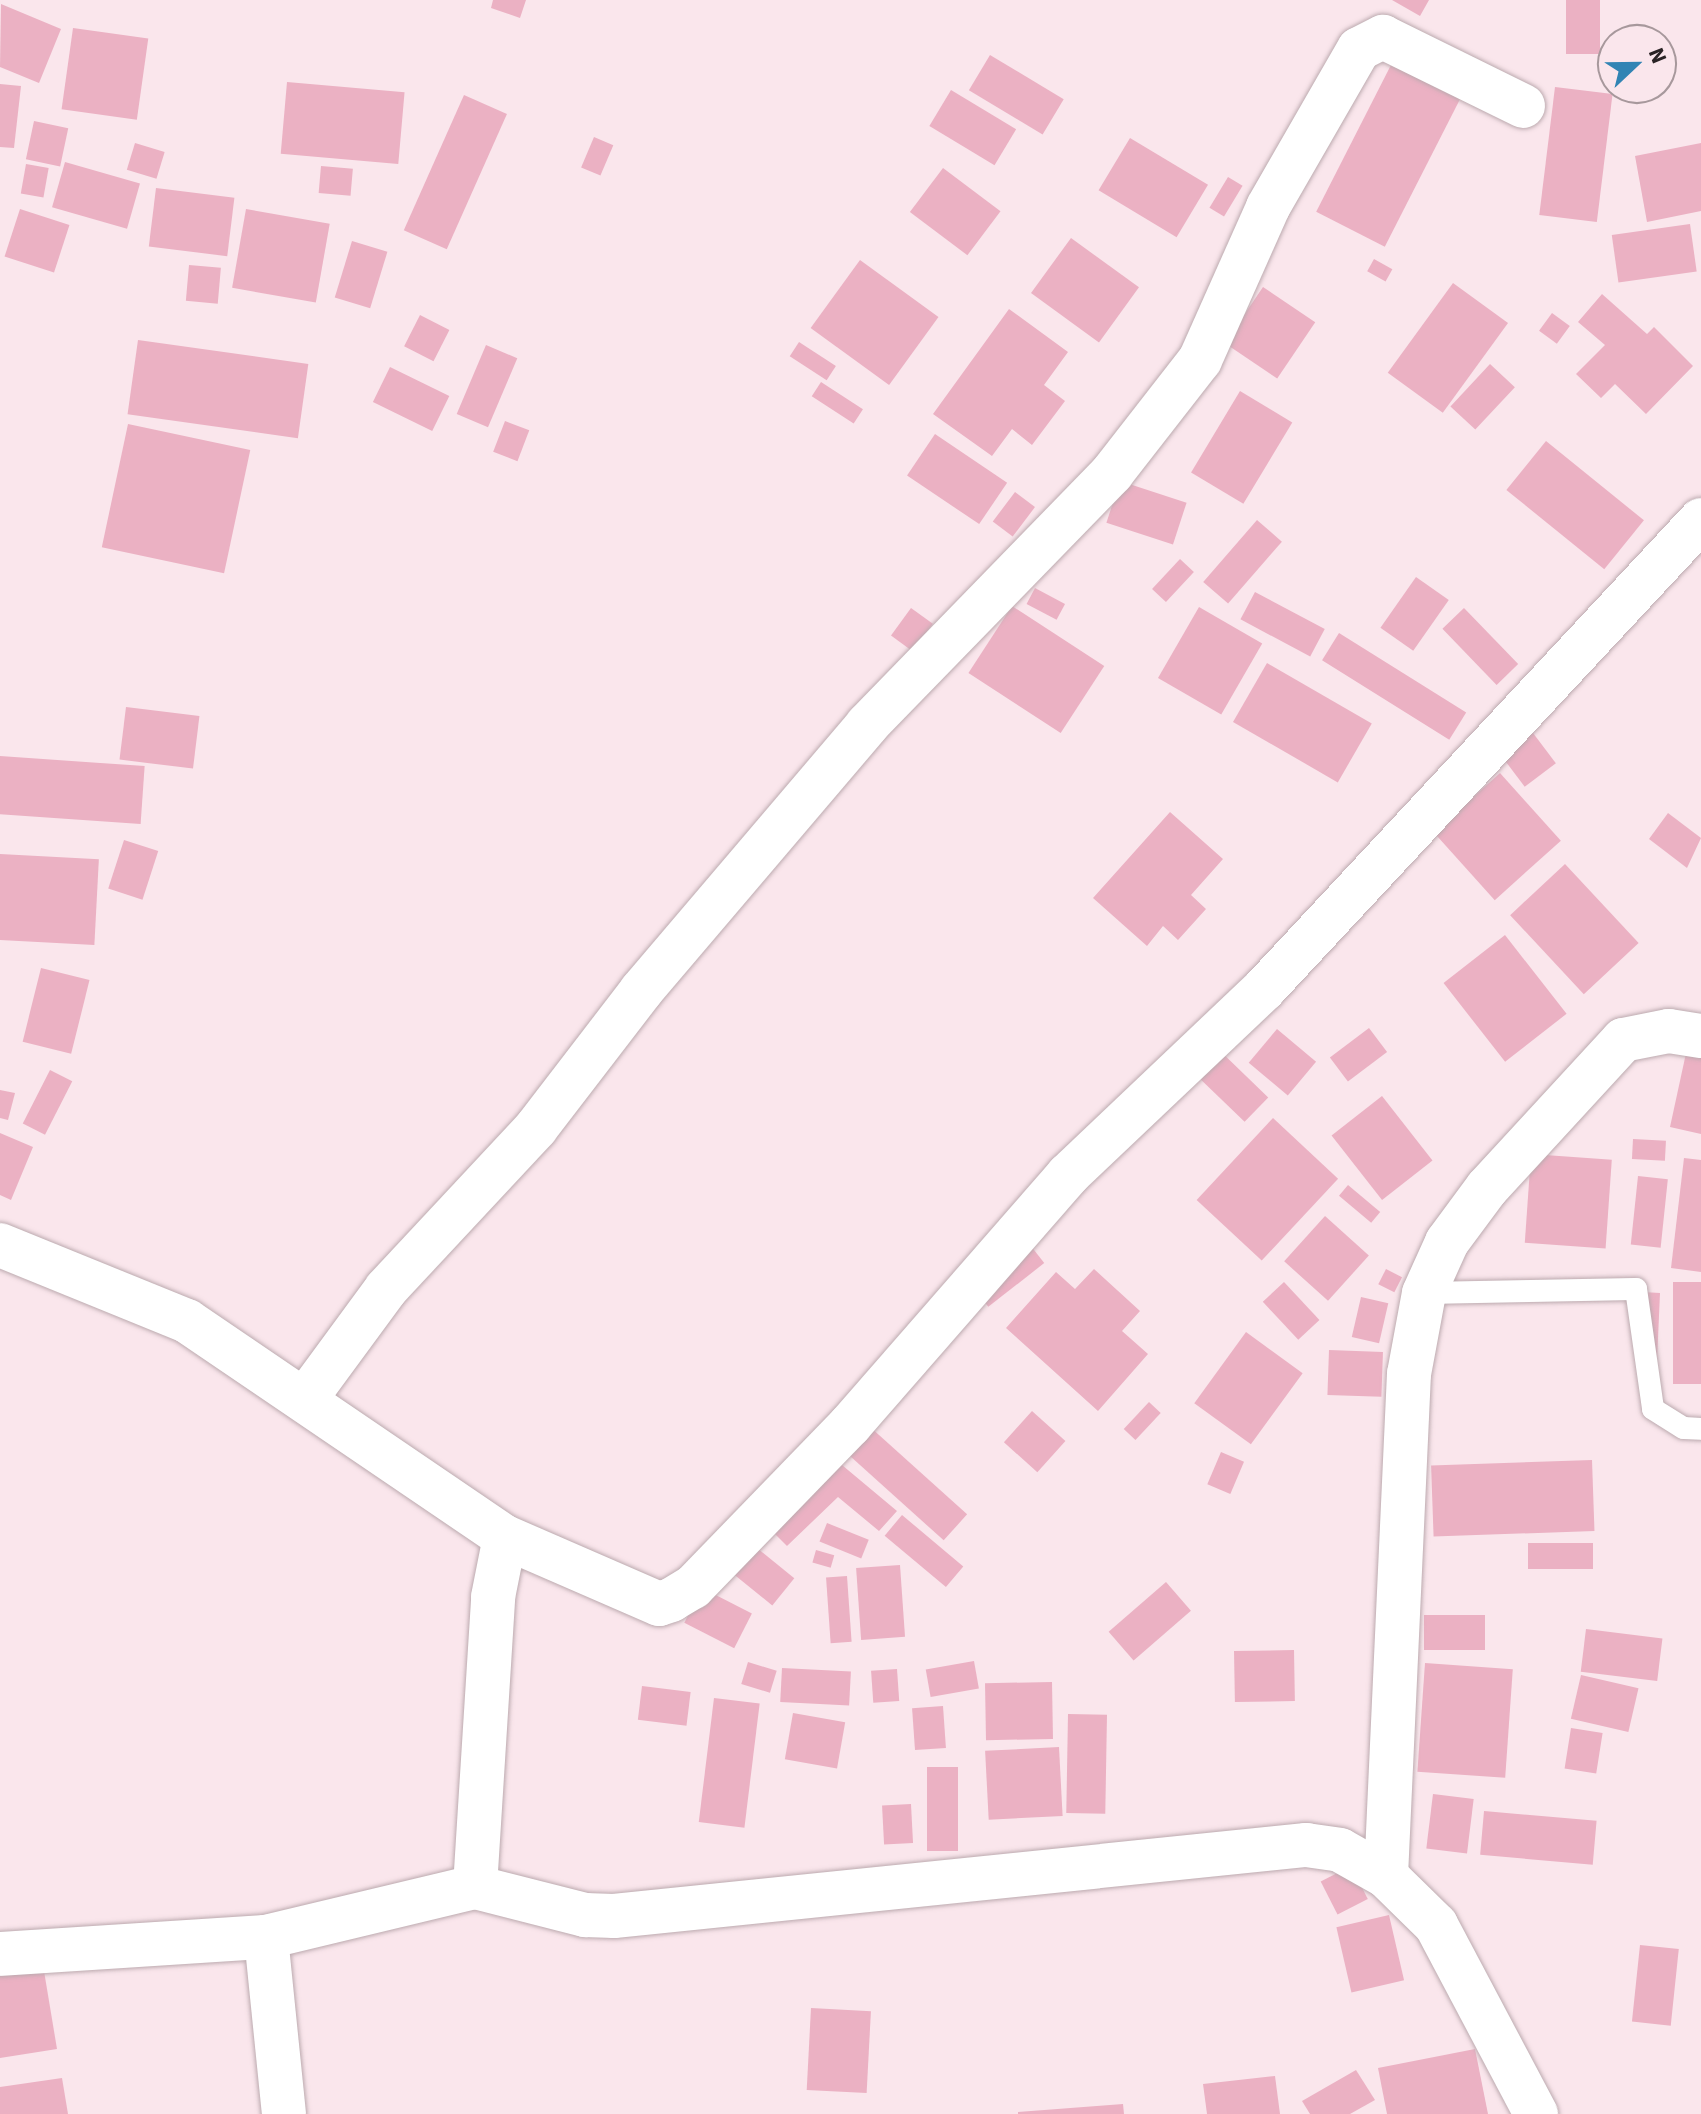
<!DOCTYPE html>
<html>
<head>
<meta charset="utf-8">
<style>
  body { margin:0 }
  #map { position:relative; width:1701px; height:2114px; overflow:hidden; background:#fae6ec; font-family:"Source Sans 3",sans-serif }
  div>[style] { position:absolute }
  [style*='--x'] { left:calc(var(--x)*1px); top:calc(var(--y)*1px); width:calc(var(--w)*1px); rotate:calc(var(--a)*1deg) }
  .building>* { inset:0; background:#ebb1c3; transform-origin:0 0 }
  .roads { filter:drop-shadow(0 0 2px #bcaaaf) drop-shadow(0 0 2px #bcaaaf) }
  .lane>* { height:22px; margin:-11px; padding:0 11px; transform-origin:11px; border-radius:11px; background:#fff }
  .street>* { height:44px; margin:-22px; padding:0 22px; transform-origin:22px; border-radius:22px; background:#fff }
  span { translate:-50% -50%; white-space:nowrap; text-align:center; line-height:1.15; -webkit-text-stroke:8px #fae6ec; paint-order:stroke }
  .north { position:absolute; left:1597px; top:24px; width:80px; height:80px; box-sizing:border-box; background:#fae6ec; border:2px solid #a7989c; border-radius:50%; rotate:68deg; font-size:22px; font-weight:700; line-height:32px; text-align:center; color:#2a2325 }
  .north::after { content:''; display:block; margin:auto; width:28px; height:36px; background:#3184b4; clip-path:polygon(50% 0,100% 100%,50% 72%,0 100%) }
</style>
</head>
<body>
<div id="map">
  <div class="building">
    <i style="clip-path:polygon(493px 0,526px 0,520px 18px,491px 8px)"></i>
    <i style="clip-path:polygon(1392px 0,1429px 0,1420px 16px)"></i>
    <i style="left:1566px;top:0;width:34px;height:54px"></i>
    <i style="clip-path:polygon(1px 4px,61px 29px,39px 83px,0 67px)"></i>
    <i style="left:73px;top:28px;width:76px;height:82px;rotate:8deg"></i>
    <i style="left:990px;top:55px;width:86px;height:41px;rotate:31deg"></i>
    <i style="left:1392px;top:63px;width:77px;height:167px;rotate:27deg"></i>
    <i style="left:287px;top:82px;width:118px;height:72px;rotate:5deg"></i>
    <i style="clip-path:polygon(0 84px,21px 86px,14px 148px,0 147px)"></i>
    <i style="left:1555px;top:87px;width:58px;height:129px;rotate:7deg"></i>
    <i style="left:951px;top:90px;width:76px;height:42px;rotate:31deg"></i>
    <i style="left:464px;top:95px;width:47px;height:148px;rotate:24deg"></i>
    <i style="left:34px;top:121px;width:35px;height:39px;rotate:12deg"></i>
    <i style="left:594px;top:137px;width:21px;height:33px;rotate:23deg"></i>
    <i style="left:1130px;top:138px;width:91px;height:61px;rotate:31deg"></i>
    <i style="left:135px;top:143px;width:31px;height:28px;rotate:17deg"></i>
    <i style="clip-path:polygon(1701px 143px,1701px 211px,1647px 222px,1635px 156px)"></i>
    <i style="left:65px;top:162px;width:78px;height:47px;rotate:16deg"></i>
    <i style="left:26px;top:164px;width:23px;height:30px;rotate:10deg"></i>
    <i style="left:321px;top:166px;width:32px;height:27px;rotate:5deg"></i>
    <i style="left:943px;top:168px;width:72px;height:55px;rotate:37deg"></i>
    <i style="left:1228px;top:177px;width:17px;height:36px;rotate:31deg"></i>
    <i style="left:156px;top:188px;width:79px;height:59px;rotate:7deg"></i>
    <i style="left:20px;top:209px;width:52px;height:50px;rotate:18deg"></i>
    <i style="left:246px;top:209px;width:85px;height:80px;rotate:10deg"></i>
    <i style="left:1690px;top:224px;width:48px;height:79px;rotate:82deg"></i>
    <i style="left:1071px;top:238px;width:84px;height:68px;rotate:36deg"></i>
    <i style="left:352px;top:241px;width:37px;height:59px;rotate:17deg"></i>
    <i style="left:1374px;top:259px;width:21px;height:14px;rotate:29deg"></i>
    <i style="left:860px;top:260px;width:97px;height:84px;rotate:36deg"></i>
    <i style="left:189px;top:265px;width:32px;height:36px;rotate:5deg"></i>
    <i style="left:1453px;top:283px;width:68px;height:111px;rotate:36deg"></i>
    <i style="left:1263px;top:287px;width:63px;height:68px;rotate:34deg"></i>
    <i style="clip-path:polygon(1602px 294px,1647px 334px,1654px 327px,1693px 366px,1646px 414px,1615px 384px,1601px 398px,1576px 374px,1605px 345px,1578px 322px)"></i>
    <i style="clip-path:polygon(1009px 309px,1068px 352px,1044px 385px,1065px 401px,1032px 445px,1012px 429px,992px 456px,933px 414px)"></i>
    <i style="left:1552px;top:313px;width:22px;height:22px;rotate:36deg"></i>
    <i style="left:420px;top:315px;width:33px;height:35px;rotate:27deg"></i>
    <i style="left:138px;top:340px;width:172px;height:75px;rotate:8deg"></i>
    <i style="left:799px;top:342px;width:44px;height:17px;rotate:33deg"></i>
    <i style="left:486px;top:345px;width:34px;height:75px;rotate:23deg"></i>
    <i style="left:1490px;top:364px;width:34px;height:58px;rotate:43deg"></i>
    <i style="left:390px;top:367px;width:66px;height:39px;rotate:26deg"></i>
    <i style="left:821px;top:382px;width:50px;height:17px;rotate:33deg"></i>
    <i style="left:1240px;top:391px;width:61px;height:95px;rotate:31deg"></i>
    <i style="left:505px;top:421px;width:26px;height:33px;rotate:21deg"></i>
    <i style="left:128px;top:424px;width:125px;height:126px;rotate:12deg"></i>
    <i style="left:935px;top:434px;width:87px;height:50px;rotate:34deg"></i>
    <i style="left:1546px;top:441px;width:126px;height:63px;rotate:39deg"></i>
    <i style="left:1120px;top:481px;width:70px;height:44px;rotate:18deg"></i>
    <i style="left:1015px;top:492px;width:25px;height:37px;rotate:37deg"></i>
    <i style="left:1257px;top:520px;width:33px;height:82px;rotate:41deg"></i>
    <i style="left:1180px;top:559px;width:19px;height:41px;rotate:43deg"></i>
    <i style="left:1416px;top:577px;width:40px;height:62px;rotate:35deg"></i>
    <i style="left:1035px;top:588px;width:34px;height:18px;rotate:28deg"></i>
    <i style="left:1255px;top:592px;width:79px;height:31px;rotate:28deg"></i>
    <i style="left:1012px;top:606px;width:110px;height:80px;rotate:33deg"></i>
    <i style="left:1199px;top:607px;width:73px;height:82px;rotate:30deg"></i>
    <i style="left:911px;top:608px;width:27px;height:34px;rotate:36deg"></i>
    <i style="left:1464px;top:608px;width:78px;height:30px;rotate:46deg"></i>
    <i style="left:1339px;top:633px;width:150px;height:32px;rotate:32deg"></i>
    <i style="left:1267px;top:663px;width:121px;height:68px;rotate:30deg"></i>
    <i style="left:126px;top:707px;width:74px;height:53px;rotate:7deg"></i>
    <i style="left:1533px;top:733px;width:38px;height:39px;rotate:53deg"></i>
    <i style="left:0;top:756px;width:145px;height:58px;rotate:4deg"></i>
    <i style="left:1500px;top:773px;width:91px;height:89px;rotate:48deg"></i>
    <i style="clip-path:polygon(1170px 812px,1223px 859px,1191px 895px,1206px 909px,1178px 940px,1163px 926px,1147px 946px,1093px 898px)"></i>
    <i style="clip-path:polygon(1668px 813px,1701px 838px,1687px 868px,1649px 839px)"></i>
    <i style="left:124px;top:840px;width:36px;height:51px;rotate:18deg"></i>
    <i style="left:0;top:854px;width:99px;height:86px;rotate:3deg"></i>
    <i style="left:1565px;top:864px;width:108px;height:75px;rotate:47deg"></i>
    <i style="left:1505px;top:935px;width:100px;height:78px;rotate:52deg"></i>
    <i style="left:41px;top:968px;width:50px;height:76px;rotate:14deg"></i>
    <i style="left:1369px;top:1028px;width:30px;height:49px;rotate:53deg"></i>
    <i style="left:1277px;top:1029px;width:51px;height:44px;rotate:40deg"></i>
    <i style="clip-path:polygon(1688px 1044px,1701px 1046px,1701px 1134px,1670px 1127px)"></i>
    <i style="left:1215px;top:1046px;width:74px;height:34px;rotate:44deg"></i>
    <i style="left:50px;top:1070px;width:25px;height:60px;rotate:27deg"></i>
    <i style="clip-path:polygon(0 1090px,15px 1093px,8px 1120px,0 1118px)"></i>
    <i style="left:1382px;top:1096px;width:82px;height:64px;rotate:52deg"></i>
    <i style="left:1273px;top:1118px;width:89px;height:112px;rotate:43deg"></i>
    <i style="clip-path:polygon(0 1133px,33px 1147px,11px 1200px,0 1195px)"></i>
    <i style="left:1633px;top:1139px;width:33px;height:20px;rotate:3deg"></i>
    <i style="left:1531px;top:1154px;width:81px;height:89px;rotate:4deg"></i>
    <i style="clip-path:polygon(1684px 1158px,1701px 1160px,1701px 1272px,1671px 1268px)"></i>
    <i style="left:1638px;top:1176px;width:30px;height:69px;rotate:6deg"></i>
    <i style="left:1348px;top:1185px;width:42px;height:14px;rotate:40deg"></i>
    <i style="left:1325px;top:1216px;width:59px;height:61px;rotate:42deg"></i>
    <i style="left:1027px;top:1241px;width:28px;height:71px;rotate:52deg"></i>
    <i style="clip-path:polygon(1094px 1269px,1140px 1311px,1122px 1331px,1148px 1354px,1098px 1411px,1006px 1328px,1056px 1272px,1075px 1289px)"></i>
    <i style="left:1386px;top:1269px;width:18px;height:17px;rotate:27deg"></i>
    <i style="left:1284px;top:1282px;width:52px;height:29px;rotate:47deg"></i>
    <i style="left:1673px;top:1282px;width:28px;height:102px"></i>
    <i style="clip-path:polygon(1643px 1292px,1660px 1293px,1657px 1361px)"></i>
    <i style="left:1361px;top:1297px;width:28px;height:41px;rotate:13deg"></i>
    <i style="left:1246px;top:1332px;width:70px;height:88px;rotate:36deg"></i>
    <i style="left:1329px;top:1350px;width:54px;height:45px;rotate:2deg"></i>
    <i style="left:1149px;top:1402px;width:16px;height:37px;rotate:43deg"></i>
    <i style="left:1032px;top:1411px;width:45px;height:42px;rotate:42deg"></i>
    <i style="left:869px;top:1426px;width:132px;height:35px;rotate:42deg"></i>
    <i style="left:1221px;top:1452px;width:25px;height:35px;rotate:23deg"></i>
    <i style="clip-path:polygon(830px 1455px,897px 1511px,879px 1531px,838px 1497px,787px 1546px,767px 1526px)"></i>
    <i style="left:1592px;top:1460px;width:71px;height:161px;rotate:88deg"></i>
    <i style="left:902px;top:1515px;width:80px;height:27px;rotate:40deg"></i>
    <i style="left:827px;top:1523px;width:45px;height:20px;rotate:22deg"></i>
    <i style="left:1528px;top:1543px;width:65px;height:26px"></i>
    <i style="left:757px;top:1548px;width:48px;height:35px;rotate:39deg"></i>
    <i style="left:816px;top:1550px;width:19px;height:13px;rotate:16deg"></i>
    <i style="left:900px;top:1565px;width:72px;height:44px;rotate:86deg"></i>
    <i style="left:847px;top:1576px;width:66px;height:21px;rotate:86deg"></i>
    <i style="left:1166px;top:1582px;width:38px;height:76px;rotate:49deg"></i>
    <i style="left:702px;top:1588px;width:56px;height:39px;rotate:27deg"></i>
    <i style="left:1424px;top:1615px;width:61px;height:35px"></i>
    <i style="left:1586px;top:1629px;width:77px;height:43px;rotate:7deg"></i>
    <i style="left:1294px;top:1650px;width:51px;height:60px;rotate:89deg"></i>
    <i style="left:974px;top:1661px;width:28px;height:49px;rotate:80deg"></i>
    <i style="left:748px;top:1662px;width:30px;height:23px;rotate:17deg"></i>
    <i style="left:1425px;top:1663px;width:88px;height:109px;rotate:4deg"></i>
    <i style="left:782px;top:1668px;width:69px;height:34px;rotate:3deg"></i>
    <i style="left:897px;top:1669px;width:32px;height:26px;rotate:86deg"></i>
    <i style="left:1581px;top:1675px;width:59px;height:45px;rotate:13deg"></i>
    <i style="left:1052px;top:1682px;width:57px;height:67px;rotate:89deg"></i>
    <i style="left:642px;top:1686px;width:49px;height:34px;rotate:7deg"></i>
    <i style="left:714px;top:1698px;width:46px;height:125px;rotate:7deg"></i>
    <i style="left:943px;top:1706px;width:42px;height:31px;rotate:86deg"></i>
    <i style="left:793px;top:1713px;width:53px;height:47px;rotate:10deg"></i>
    <i style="left:1068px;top:1714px;width:39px;height:99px;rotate:1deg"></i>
    <i style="left:1571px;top:1728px;width:32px;height:41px;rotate:9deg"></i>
    <i style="left:1059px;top:1747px;width:69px;height:74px;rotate:87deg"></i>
    <i style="left:927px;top:1767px;width:31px;height:84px"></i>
    <i style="left:1433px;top:1794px;width:41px;height:55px;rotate:7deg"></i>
    <i style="left:911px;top:1804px;width:39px;height:29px;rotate:87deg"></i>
    <i style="left:1484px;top:1811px;width:113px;height:44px;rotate:5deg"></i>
    <i style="left:1351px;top:1866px;width:37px;height:34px;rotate:63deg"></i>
    <i style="left:1389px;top:1915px;width:67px;height:54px;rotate:77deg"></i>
    <i style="left:1640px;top:1945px;width:39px;height:77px;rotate:6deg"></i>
    <i style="clip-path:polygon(43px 1965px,57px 2049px,0 2058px,0 1972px)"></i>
    <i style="left:811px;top:2008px;width:60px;height:82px;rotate:3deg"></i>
    <i style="clip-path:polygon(1475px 2049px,1488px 2114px,1387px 2114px,1378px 2068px)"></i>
    <i style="clip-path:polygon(1356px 2070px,1375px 2100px,1350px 2114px,1310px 2114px,1302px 2101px)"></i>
    <i style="clip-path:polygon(1275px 2076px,1280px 2114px,1207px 2114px,1203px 2084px)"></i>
    <i style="clip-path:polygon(62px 2078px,68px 2114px,0 2114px,0 2087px)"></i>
    <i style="clip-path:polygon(1123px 2104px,1124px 2114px,1018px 2114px,1018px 2112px)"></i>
  </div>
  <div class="roads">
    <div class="lane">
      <i style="--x:1424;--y:1293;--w:212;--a:-1.1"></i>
      <i style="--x:1636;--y:1289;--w:121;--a:81.9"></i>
      <i style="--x:1653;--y:1409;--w:36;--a:32"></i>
      <i style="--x:1684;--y:1428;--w:17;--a:3"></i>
    </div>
    <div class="street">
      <i style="--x:0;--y:1245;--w:202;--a:22.1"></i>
      <i style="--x:187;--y:1321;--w:384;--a:34.2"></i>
      <i style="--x:505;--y:1537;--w:168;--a:23.5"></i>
      <i style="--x:659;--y:1604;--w:13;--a:-18"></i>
      <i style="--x:671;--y:1600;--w:26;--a:-31"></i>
      <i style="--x:693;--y:1587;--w:226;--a:-45.9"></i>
      <i style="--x:850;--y:1425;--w:332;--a:-48.9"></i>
      <i style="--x:1068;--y:1175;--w:270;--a:-43.5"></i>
      <i style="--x:1264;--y:989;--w:641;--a:-47.02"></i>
      <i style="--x:306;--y:1398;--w:135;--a:-53.7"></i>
      <i style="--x:386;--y:1289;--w:220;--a:-47"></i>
      <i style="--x:536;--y:1128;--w:173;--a:-52.5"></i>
      <i style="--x:641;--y:991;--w:349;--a:-49.6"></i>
      <i style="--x:867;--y:725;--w:351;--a:-45.8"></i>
      <i style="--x:1112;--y:473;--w:143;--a:-52.1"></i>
      <i style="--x:1200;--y:360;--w:167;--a:-66"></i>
      <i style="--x:1268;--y:207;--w:182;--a:-60.1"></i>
      <i style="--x:1359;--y:49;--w:27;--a:-27"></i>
      <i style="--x:1383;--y:37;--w:156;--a:26.2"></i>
      <i style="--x:1386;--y:1876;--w:503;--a:-87.38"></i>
      <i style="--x:1409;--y:1374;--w:82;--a:-79.5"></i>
      <i style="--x:1424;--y:1293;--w:56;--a:-65.7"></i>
      <i style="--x:1447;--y:1242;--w:67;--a:-53.5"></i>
      <i style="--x:1487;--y:1188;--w:201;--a:-47.4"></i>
      <i style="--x:1623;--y:1040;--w:47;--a:-11.1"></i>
      <i style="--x:1669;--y:1031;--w:32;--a:9"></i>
      <i style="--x:475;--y:1887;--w:291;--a:-86.4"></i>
      <i style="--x:493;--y:1597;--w:61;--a:-78.7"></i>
      <i style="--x:266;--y:1937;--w:178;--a:84.2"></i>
      <i style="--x:0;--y:1954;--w:267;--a:-3.7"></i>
      <i style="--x:266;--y:1937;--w:215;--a:-13.5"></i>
      <i style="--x:475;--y:1887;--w:114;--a:14.3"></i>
      <i style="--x:585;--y:1915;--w:29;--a:2"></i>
      <i style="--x:614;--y:1916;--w:696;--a:-5.86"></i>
      <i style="--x:1306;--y:1845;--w:34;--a:8"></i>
      <i style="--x:1340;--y:1850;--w:53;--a:29.5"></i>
      <i style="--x:1386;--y:1876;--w:70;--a:44.4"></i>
      <i style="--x:1436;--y:1925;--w:214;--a:62.1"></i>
    </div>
  </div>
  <div class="north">N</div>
</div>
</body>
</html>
